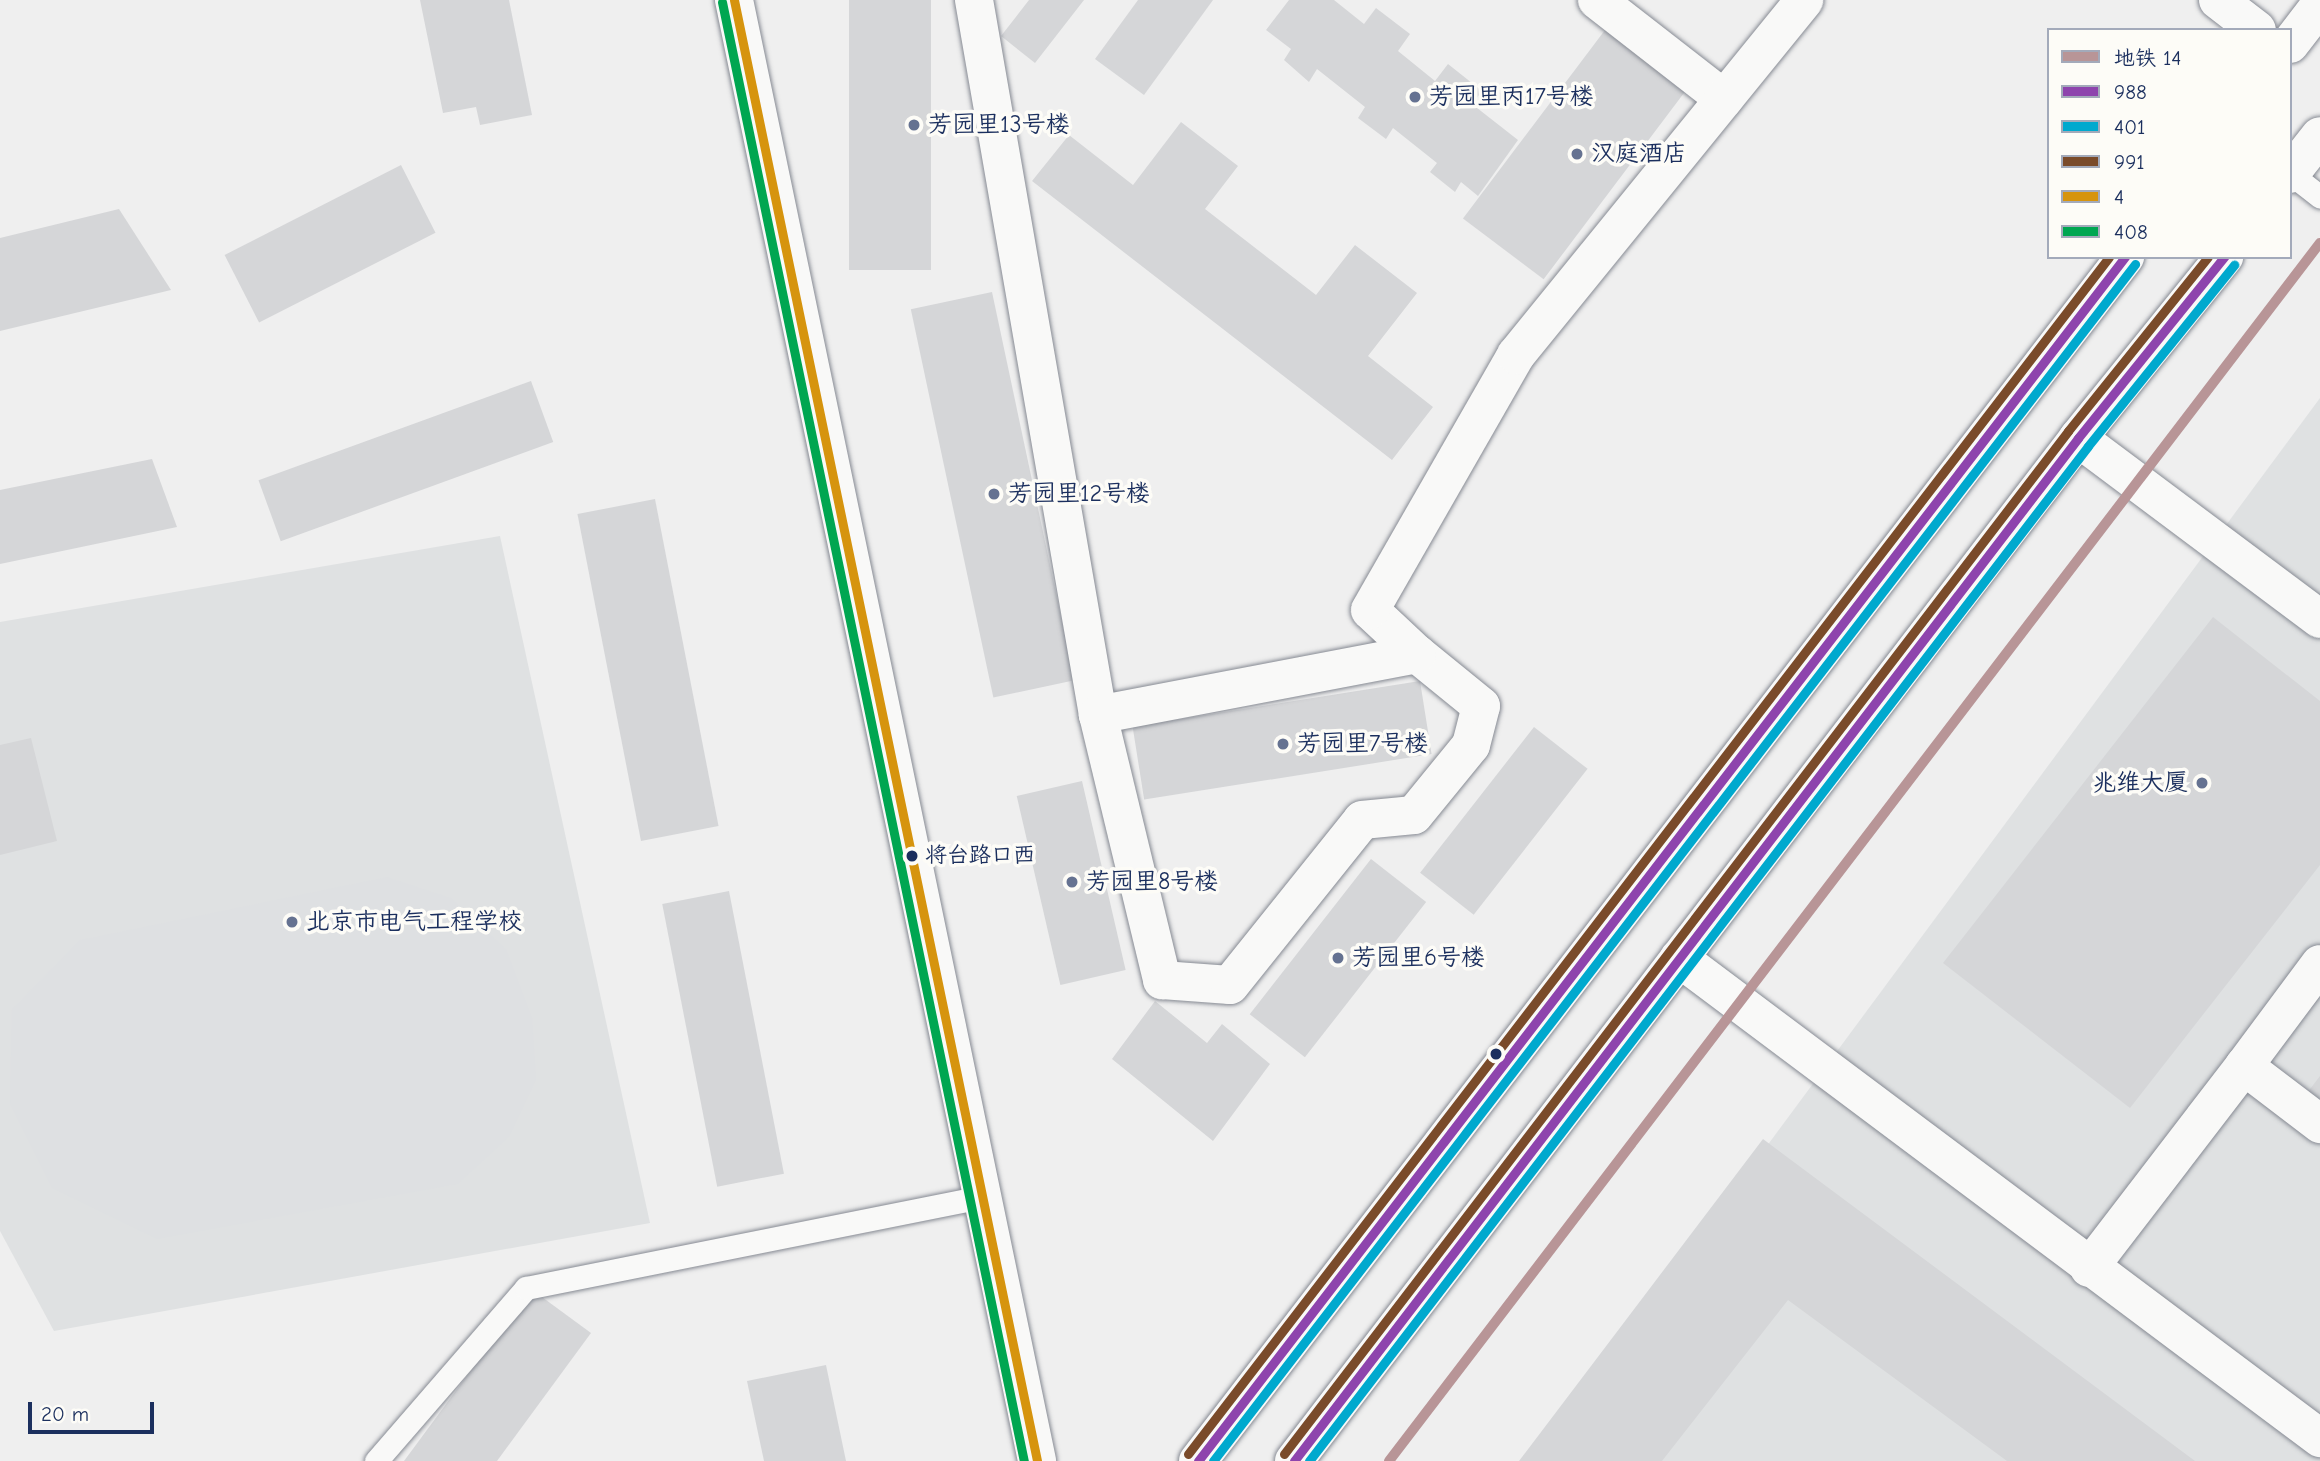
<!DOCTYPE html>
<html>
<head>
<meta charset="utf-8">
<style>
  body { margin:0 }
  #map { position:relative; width:2320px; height:1461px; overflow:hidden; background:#efefef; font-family:"Comic Neue","LXGW WenKai TC",sans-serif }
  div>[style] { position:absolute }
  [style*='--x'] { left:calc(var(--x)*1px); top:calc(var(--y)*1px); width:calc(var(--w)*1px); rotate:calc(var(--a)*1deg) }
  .built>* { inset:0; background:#dfe1e2 }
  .green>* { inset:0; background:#dee0e2 }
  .building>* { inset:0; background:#d5d6d8; transform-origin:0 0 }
  .roads { filter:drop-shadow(0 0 2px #868a93) drop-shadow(0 0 2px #868a93) }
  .lane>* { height:23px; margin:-11.5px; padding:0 11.5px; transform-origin:11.5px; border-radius:11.5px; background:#f9f9f8 }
  .street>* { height:38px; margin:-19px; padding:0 19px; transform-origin:19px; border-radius:19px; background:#f9f9f8 }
  .secondary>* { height:38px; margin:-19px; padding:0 19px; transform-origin:19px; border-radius:19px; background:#f9f9f8 }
  .primary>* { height:38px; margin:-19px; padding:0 19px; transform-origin:19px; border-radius:19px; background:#f9f9f8 }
  .bus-1>* { height:9px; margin:-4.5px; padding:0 4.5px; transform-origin:4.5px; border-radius:4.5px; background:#8e44ad }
  .bus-2>* { height:9px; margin:-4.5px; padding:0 4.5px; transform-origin:4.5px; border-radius:4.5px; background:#00a9ce }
  .bus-3>* { height:9px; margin:-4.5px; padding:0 4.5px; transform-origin:4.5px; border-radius:4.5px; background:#7a4b2a }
  .bus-4>* { height:9px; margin:-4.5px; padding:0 4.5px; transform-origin:4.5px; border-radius:4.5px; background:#d6940e }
  .bus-5>* { height:9px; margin:-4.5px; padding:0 4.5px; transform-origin:4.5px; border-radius:4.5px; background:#00a651 }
  .metro-1>* { height:10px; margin:-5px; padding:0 5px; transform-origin:5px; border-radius:5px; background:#b89597 }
  .dots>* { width:19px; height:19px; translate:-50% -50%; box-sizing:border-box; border:4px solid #fdfcf7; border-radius:50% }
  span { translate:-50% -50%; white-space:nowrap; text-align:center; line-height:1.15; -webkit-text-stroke:7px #fdfcf7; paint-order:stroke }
  .bus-label { font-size:22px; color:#1b2f5e }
  .left { translate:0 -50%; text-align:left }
  .poi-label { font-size:24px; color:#1b2f5e }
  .right { translate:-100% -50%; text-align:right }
  .legend { position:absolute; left:2047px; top:28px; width:245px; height:231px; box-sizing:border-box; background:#fdfcf7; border:2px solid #a3aaba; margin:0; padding:9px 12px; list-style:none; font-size:21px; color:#1b2f5e }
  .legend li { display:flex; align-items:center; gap:14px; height:35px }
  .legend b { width:35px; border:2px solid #a3aaba }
  .scale { position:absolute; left:28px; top:1402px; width:126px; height:32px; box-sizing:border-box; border:4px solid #1b2f5e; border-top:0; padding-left:9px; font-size:21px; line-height:24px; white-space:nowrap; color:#1b2f5e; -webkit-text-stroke:5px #fdfcf7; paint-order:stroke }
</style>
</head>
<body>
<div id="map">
  <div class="built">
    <i style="clip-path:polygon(2320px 398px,2320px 1461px,1534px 1461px)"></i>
    <i style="clip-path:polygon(500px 536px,650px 1223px,54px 1331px,0 1231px,0 622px)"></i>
  </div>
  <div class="green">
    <i style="clip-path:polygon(387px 877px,451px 898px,506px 949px,532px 1018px,536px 1080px,509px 1137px,458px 1184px,157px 1239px,52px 1188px,10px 1104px,12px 1009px,80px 940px)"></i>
  </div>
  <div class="building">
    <i style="clip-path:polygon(420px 0,509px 0,532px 115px,480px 125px,476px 107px,443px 113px)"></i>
    <i style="left:849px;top:0;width:82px;height:270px"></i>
    <i style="clip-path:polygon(1029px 0,1084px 0,1035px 63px,1001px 36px)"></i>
    <i style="clip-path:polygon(1138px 0,1213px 0,1144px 95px,1095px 59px)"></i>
    <i style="clip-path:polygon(1289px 0,1334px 0,1364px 24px,1376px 8px,1410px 34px,1398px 51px,1435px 81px,1448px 64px,1482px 91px,1472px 104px,1518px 140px,1478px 196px,1461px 182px,1455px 192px,1430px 172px,1437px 163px,1393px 128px,1386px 139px,1358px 118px,1365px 107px,1317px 69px,1309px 82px,1284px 60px,1291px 49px,1266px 30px)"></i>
    <i style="left:1608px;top:26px;width:101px;height:241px;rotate:37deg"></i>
    <i style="clip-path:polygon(1181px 122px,1238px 166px,1205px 209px,1316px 295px,1355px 245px,1417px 293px,1368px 356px,1433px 407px,1392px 460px,1032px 181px,1069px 135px,1133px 185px)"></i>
    <i style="left:401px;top:165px;width:76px;height:198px;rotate:63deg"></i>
    <i style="clip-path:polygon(119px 209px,171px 290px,0 331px,0 238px)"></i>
    <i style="left:992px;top:292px;width:397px;height:83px;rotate:78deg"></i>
    <i style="left:531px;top:381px;width:65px;height:290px;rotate:70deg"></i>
    <i style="clip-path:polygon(152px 459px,177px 527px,0 564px,0 490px)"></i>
    <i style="left:655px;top:499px;width:333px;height:79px;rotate:79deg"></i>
    <i style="clip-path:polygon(2213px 617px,2320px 701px,2320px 865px,2130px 1108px,1943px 963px)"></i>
    <i style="left:1420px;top:681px;width:74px;height:291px;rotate:81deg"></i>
    <i style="left:1534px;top:727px;width:68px;height:185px;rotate:38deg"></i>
    <i style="clip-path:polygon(31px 738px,57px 841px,0 855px,0 745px)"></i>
    <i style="left:1082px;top:781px;width:194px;height:67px;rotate:77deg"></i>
    <i style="left:1371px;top:859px;width:70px;height:197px;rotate:38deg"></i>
    <i style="left:729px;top:891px;width:288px;height:68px;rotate:79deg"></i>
    <i style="clip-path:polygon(1155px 1001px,1207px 1043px,1222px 1024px,1270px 1064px,1213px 1141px,1112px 1059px)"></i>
    <i style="clip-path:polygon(2320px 1076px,2320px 1102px,2307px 1093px)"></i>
    <i style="clip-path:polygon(1763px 1139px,2195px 1461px,2007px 1461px,1788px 1300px,1662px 1461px,1519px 1461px)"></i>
    <i style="clip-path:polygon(531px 1289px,591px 1333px,497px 1461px,404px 1461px)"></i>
    <i style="clip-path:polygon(826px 1365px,846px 1461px,764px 1461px,747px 1381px)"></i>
  </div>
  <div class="roads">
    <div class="lane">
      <i style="--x:2291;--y:174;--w:37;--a:38"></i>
      <i style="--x:376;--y:1461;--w:229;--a:-49.1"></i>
      <i style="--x:526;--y:1288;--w:466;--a:-11.3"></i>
    </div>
    <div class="street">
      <i style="--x:974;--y:0;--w:726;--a:80.16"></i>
      <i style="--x:1098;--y:715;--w:273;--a:76.4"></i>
      <i style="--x:1162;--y:980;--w:68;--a:4.2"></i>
      <i style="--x:1230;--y:985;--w:211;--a:-51.3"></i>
      <i style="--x:1362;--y:820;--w:52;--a:-5.5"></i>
      <i style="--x:1414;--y:815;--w:90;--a:-50.8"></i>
      <i style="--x:1471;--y:745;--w:40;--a:-75.6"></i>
      <i style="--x:1481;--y:706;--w:82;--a:-140.9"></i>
      <i style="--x:1417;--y:654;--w:325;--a:169.2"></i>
      <i style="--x:1597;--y:0;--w:161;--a:37.9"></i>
      <i style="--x:2218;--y:0;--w:49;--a:37.6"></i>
      <i style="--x:2078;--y:438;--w:302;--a:36.8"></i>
      <i style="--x:1417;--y:654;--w:64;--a:-136.9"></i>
      <i style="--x:1370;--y:610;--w:294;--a:-60.2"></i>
      <i style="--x:1516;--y:355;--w:457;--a:-50.9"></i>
      <i style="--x:1679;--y:958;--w:801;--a:36.83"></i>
      <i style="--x:2244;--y:1066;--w:127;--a:-53.3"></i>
      <i style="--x:2089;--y:1268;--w:255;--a:-52.5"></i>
      <i style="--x:2244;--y:1066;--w:96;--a:37.3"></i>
    </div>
    <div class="secondary">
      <i style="--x:734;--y:0;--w:1492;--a:78.28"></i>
    </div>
    <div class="primary">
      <i style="--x:2290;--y:44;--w:49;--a:-52.4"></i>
      <i style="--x:2290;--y:174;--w:48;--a:-51.7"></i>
      <i style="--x:1198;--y:1461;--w:1520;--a:-52.41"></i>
      <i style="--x:1294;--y:1461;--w:1289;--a:-52.53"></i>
      <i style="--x:2078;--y:438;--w:233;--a:-51.1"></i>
    </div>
  </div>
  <div class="bus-1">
    <i style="--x:1198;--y:1461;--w:1520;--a:-52.41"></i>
    <i style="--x:1294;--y:1461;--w:1289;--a:-52.53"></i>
    <i style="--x:2078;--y:438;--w:233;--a:-51.1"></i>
  </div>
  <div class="bus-2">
    <i style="--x:1213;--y:1461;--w:1511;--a:-52.39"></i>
    <i style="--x:1309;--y:1461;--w:1279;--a:-52.49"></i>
    <i style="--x:2088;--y:446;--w:233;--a:-51.1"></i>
  </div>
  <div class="bus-3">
    <i style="--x:1188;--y:1454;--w:1510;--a:-52.42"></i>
    <i style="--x:1284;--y:1454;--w:1289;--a:-52.53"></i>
    <i style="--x:2068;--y:431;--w:223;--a:-51.2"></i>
  </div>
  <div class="bus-4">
    <i style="--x:734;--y:0;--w:1492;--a:78.28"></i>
  </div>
  <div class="bus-5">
    <i style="--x:722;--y:2;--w:1490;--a:78.31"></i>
  </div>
  <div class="metro-1">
    <i style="--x:1389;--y:1461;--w:1533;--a:-52.61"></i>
  </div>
  <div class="dots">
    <i style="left:1415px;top:97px;background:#657291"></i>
    <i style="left:914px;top:125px;background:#657291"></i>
    <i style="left:1577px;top:154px;background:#657291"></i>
    <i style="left:994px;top:494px;background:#657291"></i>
    <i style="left:1283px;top:744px;background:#657291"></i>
    <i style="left:2202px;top:783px;background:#657291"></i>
    <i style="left:912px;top:856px;background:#1b2f5e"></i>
    <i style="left:1072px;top:882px;background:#657291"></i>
    <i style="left:292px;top:922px;background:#657291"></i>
    <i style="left:1338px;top:958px;background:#657291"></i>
    <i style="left:1496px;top:1054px;background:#1b2f5e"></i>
  </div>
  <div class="bus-label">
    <span class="left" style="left:925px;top:856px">将台路口西</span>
  </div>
  <div class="poi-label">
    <span class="left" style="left:1429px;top:97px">芳园里丙17号楼</span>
    <span class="left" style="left:928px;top:125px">芳园里13号楼</span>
    <span class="left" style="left:1591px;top:154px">汉庭酒店</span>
    <span class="left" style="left:1008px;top:494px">芳园里12号楼</span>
    <span class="left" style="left:1297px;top:744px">芳园里7号楼</span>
    <span class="right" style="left:2188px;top:783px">兆维大厦</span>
    <span class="left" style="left:1086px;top:882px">芳园里8号楼</span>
    <span class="left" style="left:306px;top:922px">北京市电气工程学校</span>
    <span class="left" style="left:1352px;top:958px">芳园里6号楼</span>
  </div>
  <ul class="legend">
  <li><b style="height:9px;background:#b89597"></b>地铁 14</li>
  <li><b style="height:9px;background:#8e44ad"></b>988</li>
  <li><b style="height:9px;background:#00a9ce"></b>401</li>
  <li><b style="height:9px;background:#7a4b2a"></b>991</li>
  <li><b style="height:9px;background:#d6940e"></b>4</li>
  <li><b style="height:9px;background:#00a651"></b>408</li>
  </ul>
  <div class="scale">20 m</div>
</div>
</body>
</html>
